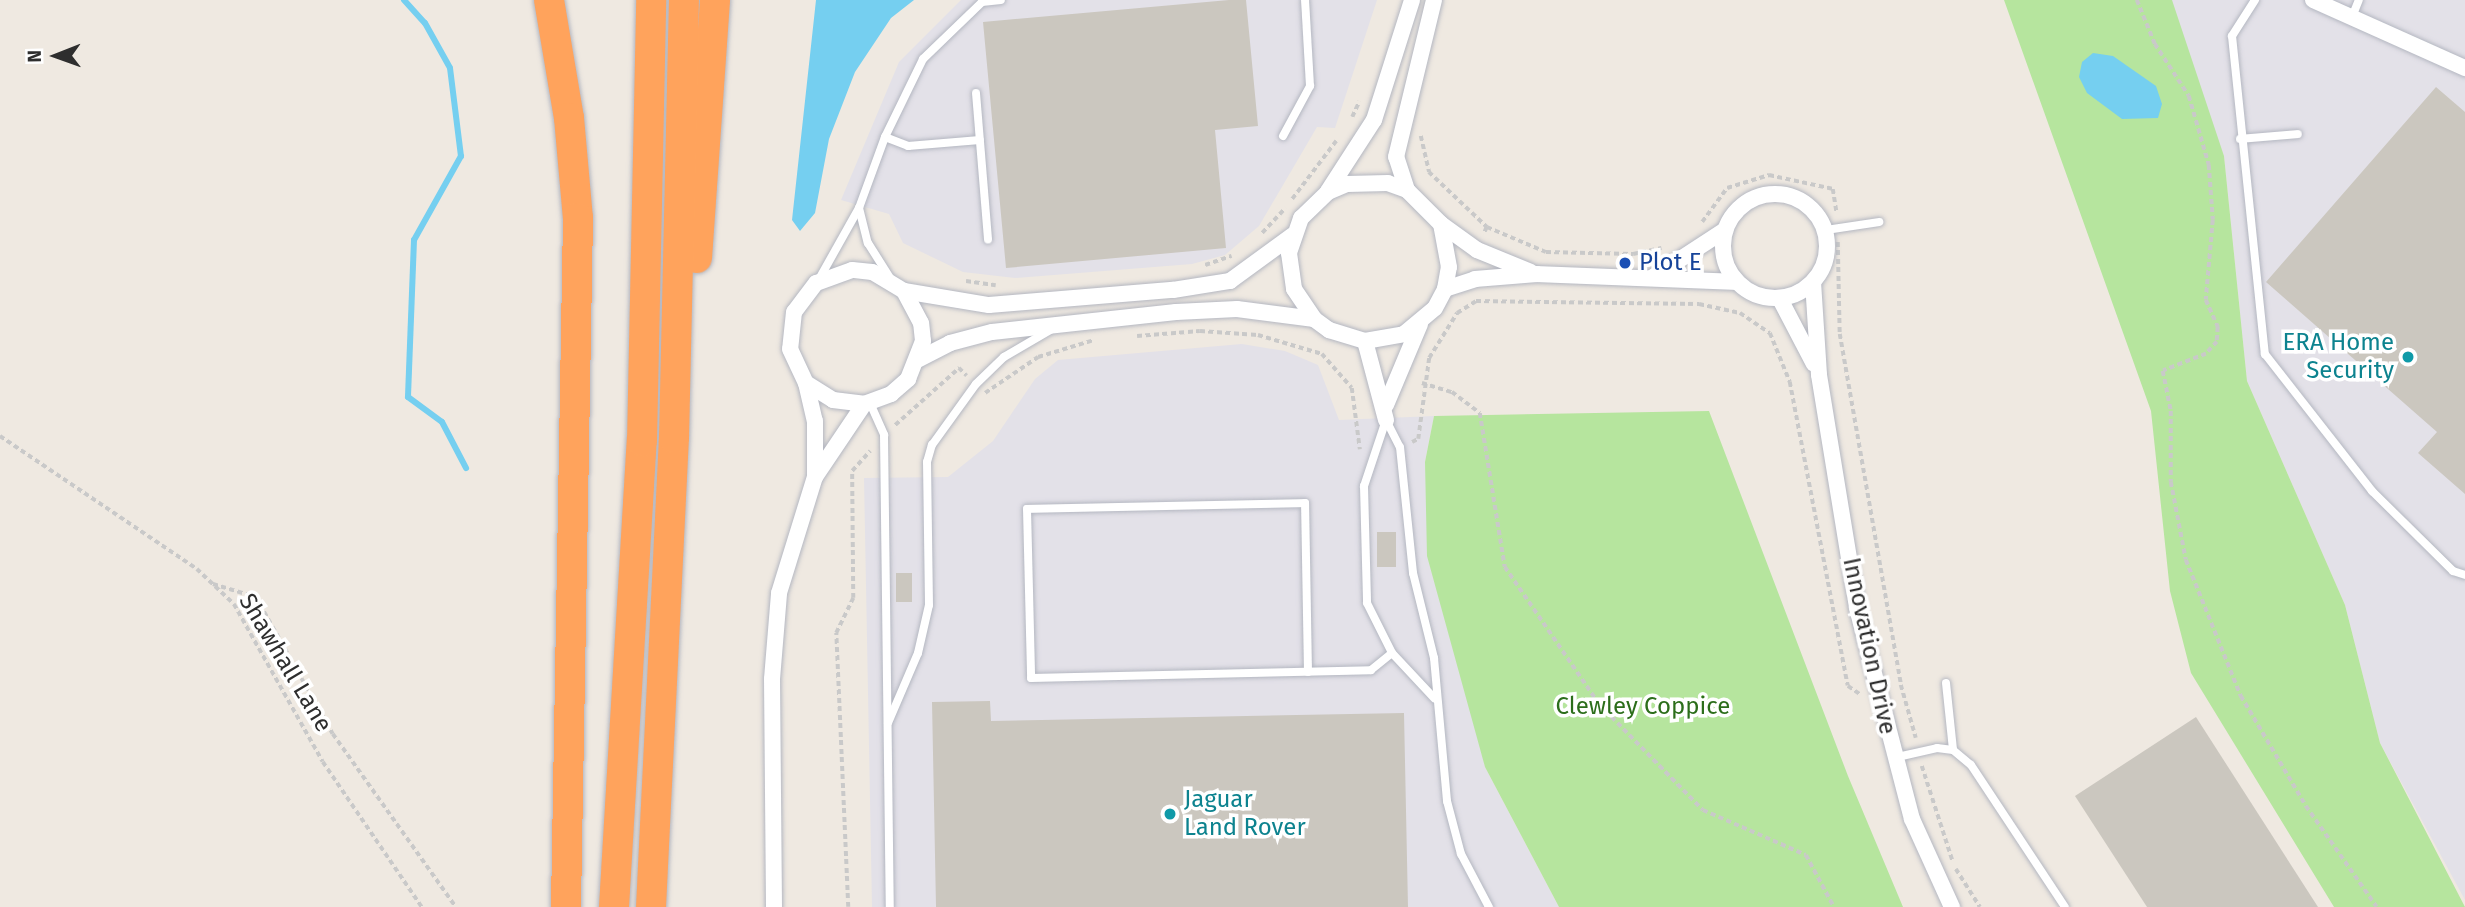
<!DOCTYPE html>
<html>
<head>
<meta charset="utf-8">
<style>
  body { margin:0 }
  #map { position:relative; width:2465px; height:907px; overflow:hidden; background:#efe9e1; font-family:"Fira Sans",sans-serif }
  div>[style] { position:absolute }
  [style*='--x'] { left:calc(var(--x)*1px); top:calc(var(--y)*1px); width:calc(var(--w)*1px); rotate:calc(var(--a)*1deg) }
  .industrial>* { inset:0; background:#e3e1e8 }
  .green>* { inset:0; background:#b6e59e }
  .water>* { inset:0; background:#75cff0 }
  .stream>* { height:6px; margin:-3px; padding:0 3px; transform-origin:3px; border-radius:3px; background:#75cff0 }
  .building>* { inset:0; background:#cbc7bf; transform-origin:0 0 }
  .path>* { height:3.5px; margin-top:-1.75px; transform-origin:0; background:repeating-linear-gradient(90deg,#c9c9c9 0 5px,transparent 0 8.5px) }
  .roads { filter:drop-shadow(0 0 2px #b4b7c1) drop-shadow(0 0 2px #b4b7c1) }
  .service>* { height:8px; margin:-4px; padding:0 4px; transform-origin:4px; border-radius:4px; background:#fff }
  .minor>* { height:16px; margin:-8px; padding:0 8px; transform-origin:8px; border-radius:8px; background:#fff }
  .minor>.ring { margin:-8px; padding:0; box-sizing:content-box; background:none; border:16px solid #fff; border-radius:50% }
  .motorway>* { height:30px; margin:-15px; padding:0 15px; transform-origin:15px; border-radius:15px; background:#ffa35c }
  .dots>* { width:19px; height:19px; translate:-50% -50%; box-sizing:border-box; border:4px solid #fff; border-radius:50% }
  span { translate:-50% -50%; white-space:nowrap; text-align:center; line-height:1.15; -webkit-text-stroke:7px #fff; paint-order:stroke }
  .transit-label { font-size:24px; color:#164399 }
  .left { translate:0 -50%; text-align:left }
  .culture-label { font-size:24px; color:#0d838f }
  .right { translate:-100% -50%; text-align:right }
  .street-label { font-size:24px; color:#2e2e2e }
  .park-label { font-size:24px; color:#2c6e1b }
  .north { position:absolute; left:21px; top:21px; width:70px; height:70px; -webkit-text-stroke:5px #fff; paint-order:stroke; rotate:269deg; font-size:19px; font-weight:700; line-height:28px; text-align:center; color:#2e2e2e }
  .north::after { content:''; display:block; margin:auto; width:24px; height:32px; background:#2e2e2e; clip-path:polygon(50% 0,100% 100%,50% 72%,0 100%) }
</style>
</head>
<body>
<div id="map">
  <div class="industrial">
    <i style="clip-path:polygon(961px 0,1377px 0,1335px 128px,1317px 127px,1259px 226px,1225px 255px,1192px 264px,1015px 278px,963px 272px,903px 243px,889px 214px,841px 200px,899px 62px)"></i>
    <i style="clip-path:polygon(2163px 0,2465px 0,2465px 900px,2380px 743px,2345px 605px,2247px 381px,2224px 156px)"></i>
    <i style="clip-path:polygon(1242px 344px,1285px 351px,1318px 365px,1339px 420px,1434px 416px,1425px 462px,1485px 767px,1559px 907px,872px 907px,864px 478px,948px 477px,993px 441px,1035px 379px,1058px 360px)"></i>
  </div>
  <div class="green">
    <i style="clip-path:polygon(2004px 0,2172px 0,2224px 156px,2247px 381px,2345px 605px,2380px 743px,2465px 907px,2334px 907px,2191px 673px,2170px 591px,2151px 411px)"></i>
    <i style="clip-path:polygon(1709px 411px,1848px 776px,1903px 907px,1559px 907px,1485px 767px,1427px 556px,1425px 462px,1434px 416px)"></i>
  </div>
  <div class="water">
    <i style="clip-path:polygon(816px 0,914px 0,891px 18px,855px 72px,829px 139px,815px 213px,800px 231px,792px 220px)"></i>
    <i style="clip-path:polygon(2093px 53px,2113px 56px,2156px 86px,2162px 104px,2158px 118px,2122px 119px,2087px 93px,2079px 77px,2082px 62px)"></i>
  </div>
  <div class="stream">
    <i style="--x:404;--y:0;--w:31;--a:48"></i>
    <i style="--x:425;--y:23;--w:51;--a:60.9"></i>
    <i style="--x:450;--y:68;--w:89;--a:82.9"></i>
    <i style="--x:461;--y:156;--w:96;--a:119.2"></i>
    <i style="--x:414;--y:240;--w:157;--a:92.2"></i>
    <i style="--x:408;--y:397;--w:42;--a:36.3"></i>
    <i style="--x:442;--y:422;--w:52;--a:62.4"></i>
  </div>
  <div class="building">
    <i style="clip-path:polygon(1229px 0,1246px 0,1258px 126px,1215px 130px,1226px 248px,1006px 268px,983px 22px)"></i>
    <i style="clip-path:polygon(2436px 87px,2465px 112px,2465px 494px,2418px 453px,2437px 432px,2266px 282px)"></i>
    <i style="left:1396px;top:532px;width:35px;height:19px;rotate:90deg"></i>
    <i style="left:896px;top:573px;width:16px;height:29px"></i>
    <i style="clip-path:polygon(990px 701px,991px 721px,1404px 713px,1408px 907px,936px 907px,932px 702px)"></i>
    <i style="clip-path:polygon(2196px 717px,2318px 907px,2147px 907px,2075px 796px)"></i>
  </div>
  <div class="path">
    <i style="--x:2137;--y:0;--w:48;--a:67.8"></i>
    <i style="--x:2155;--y:44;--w:62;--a:56.8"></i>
    <i style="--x:2189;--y:96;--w:72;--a:73.8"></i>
    <i style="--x:2209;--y:165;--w:55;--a:85.8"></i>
    <i style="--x:2213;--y:220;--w:80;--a:95"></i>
    <i style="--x:2206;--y:300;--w:30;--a:66"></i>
    <i style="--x:2218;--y:327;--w:15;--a:94"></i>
    <i style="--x:2217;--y:342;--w:16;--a:133"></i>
    <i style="--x:2206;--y:354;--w:46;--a:158.4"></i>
    <i style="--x:2163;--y:371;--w:41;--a:78.7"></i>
    <i style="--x:2171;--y:411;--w:71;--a:90"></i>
    <i style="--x:2171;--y:482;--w:79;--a:79.1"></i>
    <i style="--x:2186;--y:560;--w:147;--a:68"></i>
    <i style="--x:2241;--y:696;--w:128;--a:59.4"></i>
    <i style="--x:2306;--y:806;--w:123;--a:54.9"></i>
    <i style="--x:1352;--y:117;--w:17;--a:-65"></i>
    <i style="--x:1421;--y:136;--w:37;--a:77"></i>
    <i style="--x:1429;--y:172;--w:80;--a:43.5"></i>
    <i style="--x:1487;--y:227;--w:8;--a:113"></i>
    <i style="--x:1292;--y:199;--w:73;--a:-52.8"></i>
    <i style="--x:1702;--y:222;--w:42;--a:-53.7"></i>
    <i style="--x:1727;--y:188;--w:44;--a:-17.2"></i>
    <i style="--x:1769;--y:175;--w:66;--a:12.3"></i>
    <i style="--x:1833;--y:189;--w:25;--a:81"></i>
    <i style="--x:1487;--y:227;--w:64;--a:23"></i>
    <i style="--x:1546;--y:252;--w:87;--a:1.3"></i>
    <i style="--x:1633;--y:254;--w:29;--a:-12"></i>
    <i style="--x:1262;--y:233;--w:34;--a:-47"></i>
    <i style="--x:1838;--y:242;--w:92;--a:88.8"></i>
    <i style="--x:1840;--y:334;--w:356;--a:80.1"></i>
    <i style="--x:1901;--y:685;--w:55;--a:74.2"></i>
    <i style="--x:1205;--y:265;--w:28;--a:-19"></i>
    <i style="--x:966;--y:281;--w:30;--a:8"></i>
    <i style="--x:1137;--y:336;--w:63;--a:-4.5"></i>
    <i style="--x:1200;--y:331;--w:58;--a:3.9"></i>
    <i style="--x:1258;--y:335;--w:67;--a:16.5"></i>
    <i style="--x:1322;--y:354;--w:45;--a:48.6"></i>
    <i style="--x:1352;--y:388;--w:62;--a:82.5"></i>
    <i style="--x:1422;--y:383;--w:31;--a:17"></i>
    <i style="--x:1452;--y:392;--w:35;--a:37"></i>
    <i style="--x:1480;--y:413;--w:156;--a:80.8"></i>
    <i style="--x:1505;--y:567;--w:168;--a:55.5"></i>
    <i style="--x:1600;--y:705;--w:147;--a:45.6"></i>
    <i style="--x:1703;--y:810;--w:112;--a:23.6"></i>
    <i style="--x:1806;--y:855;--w:59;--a:61.7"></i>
    <i style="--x:985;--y:393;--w:64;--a:-34.2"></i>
    <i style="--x:1038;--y:357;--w:59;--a:-16.9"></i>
    <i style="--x:895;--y:425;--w:86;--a:-41.7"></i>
    <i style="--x:959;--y:368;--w:11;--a:45"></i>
    <i style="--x:0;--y:436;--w:238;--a:34"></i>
    <i style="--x:197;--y:569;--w:51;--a:43.4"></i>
    <i style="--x:234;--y:604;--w:181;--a:60.6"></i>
    <i style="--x:323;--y:762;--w:176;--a:55.7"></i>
    <i style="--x:1412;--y:442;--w:7;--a:-27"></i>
    <i style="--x:1418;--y:439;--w:82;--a:-82.3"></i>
    <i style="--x:1429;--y:358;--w:53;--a:-58.1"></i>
    <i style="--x:1457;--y:313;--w:22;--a:-32"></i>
    <i style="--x:1476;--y:301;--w:223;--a:0.8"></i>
    <i style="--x:1699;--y:304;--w:42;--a:12.4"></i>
    <i style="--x:1740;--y:313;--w:36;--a:34"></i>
    <i style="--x:1770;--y:333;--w:53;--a:67.8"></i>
    <i style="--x:1790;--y:382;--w:309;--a:79.2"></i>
    <i style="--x:1848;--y:686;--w:14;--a:34"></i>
    <i style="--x:213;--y:584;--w:45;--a:16.8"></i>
    <i style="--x:256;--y:597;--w:157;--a:60.7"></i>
    <i style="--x:333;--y:734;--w:212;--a:54.6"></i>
    <i style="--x:1922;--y:766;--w:101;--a:72.1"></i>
    <i style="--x:1956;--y:869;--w:45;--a:57.7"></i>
    <i style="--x:848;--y:907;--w:274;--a:-92.5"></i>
    <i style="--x:836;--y:633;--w:39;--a:-64"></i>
    <i style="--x:853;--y:598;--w:127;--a:-90.5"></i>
    <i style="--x:852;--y:471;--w:27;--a:-48"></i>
  </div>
  <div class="roads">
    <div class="service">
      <i style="--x:2255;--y:0;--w:43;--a:122.6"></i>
      <i style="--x:2232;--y:36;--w:320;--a:84.1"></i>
      <i style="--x:2265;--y:354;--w:174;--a:52"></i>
      <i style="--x:2372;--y:491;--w:114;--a:44.6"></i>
      <i style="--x:2453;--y:571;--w:13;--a:18"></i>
      <i style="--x:2352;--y:17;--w:18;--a:-68"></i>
      <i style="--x:976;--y:93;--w:147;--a:85.3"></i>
      <i style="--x:1283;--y:136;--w:57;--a:-61.6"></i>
      <i style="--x:1310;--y:86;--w:86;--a:-93.3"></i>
      <i style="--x:885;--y:137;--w:25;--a:21"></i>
      <i style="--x:908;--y:146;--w:72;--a:-4.8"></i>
      <i style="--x:2240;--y:139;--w:58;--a:-4.9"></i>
      <i style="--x:859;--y:208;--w:36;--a:76"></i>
      <i style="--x:868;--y:243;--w:41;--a:57.8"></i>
      <i style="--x:1826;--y:230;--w:54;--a:-8.6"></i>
      <i style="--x:818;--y:281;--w:84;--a:-60.7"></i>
      <i style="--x:859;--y:208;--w:76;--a:-69.9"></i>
      <i style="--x:885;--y:137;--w:87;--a:-64"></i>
      <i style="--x:923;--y:59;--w:82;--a:-44"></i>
      <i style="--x:982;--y:2;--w:19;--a:-6"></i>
      <i style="--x:870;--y:403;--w:35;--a:66"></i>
      <i style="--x:884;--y:435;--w:472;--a:89.3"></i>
      <i style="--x:1386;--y:420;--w:30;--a:63"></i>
      <i style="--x:1400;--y:447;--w:127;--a:84.1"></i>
      <i style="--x:1413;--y:573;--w:88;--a:76.1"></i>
      <i style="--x:1434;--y:658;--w:144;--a:84.8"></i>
      <i style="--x:1447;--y:801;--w:55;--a:75.2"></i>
      <i style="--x:1461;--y:854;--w:60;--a:62.2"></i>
      <i style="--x:1386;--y:420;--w:70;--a:108.4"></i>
      <i style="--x:1364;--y:486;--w:117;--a:88.5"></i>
      <i style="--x:1367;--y:603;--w:56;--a:63.4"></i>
      <i style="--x:1392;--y:653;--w:62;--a:47"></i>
      <i style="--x:1308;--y:672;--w:169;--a:-91"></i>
      <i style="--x:1305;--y:503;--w:278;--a:178.8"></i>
      <i style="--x:1027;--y:509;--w:169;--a:88.6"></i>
      <i style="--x:1031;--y:678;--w:340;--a:-1.3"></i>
      <i style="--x:1371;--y:670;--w:27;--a:-39"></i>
      <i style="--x:1946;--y:683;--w:67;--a:84"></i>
      <i style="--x:888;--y:723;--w:76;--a:-66.8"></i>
      <i style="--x:918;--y:653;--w:49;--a:-77.1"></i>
      <i style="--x:929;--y:605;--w:143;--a:-90.8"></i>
      <i style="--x:927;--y:462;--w:18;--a:-74"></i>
      <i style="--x:932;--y:445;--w:75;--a:-54.2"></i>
      <i style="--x:976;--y:384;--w:39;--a:-44"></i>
      <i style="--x:1004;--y:357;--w:56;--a:-30.3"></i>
      <i style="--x:1893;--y:758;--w:45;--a:-12.8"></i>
      <i style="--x:1937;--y:748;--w:16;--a:7"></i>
      <i style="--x:1953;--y:750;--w:23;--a:40"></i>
      <i style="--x:1971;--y:765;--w:170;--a:56.5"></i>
    </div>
    <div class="minor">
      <i style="--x:2313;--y:0;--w:167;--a:24.1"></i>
      <i style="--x:1407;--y:190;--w:20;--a:-160"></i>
      <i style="--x:1388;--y:183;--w:41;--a:178.6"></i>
      <i style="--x:1347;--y:184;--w:21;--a:157"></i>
      <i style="--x:1328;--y:192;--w:37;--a:136"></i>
      <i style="--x:1301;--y:218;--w:37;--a:109"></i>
      <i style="--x:1289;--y:253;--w:36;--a:82"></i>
      <i style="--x:1294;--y:289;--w:36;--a:56"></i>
      <i style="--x:1314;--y:319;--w:19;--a:36"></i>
      <i style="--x:1329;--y:330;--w:38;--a:17"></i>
      <i style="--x:1365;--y:341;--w:40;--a:-10"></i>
      <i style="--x:1404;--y:334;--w:40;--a:-40"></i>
      <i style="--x:1435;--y:308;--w:21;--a:-62"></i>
      <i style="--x:1445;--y:289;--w:22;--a:-80"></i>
      <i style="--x:1449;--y:267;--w:44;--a:-100.5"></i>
      <i style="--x:1441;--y:224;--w:48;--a:-135"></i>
      <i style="--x:1407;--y:190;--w:35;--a:-108"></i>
      <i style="--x:1396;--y:157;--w:162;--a:-76.4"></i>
      <i style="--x:1328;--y:191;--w:85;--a:-57.1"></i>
      <i style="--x:1374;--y:120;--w:126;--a:-72.4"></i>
      <i class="ring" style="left:1723px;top:194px;width:88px;height:88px"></i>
      <i style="--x:1441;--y:224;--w:44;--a:35.8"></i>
      <i style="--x:1477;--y:250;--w:58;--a:22.2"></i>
      <i style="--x:1653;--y:277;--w:86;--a:-33.1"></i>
      <i style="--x:1813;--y:282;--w:93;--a:86.3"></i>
      <i style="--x:1819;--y:375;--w:236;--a:80.7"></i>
      <i style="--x:1857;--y:608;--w:218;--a:75.4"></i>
      <i style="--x:1912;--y:819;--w:97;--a:65.6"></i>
      <i style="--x:1445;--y:289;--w:32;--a:-18"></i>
      <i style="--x:1475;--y:279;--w:62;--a:-4.6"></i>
      <i style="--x:1537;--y:274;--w:200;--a:2.3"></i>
      <i style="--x:904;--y:291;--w:86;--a:9.4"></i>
      <i style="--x:989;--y:305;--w:185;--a:-4.7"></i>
      <i style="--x:1173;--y:290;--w:58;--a:-9"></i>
      <i style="--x:1230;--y:281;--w:78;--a:-36.1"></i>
      <i style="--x:1780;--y:299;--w:73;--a:62.4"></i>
      <i style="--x:1365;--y:341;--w:82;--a:75.1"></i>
      <i style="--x:919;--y:359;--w:35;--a:-27"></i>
      <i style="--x:950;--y:343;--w:43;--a:-14.7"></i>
      <i style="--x:992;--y:332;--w:185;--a:-6.2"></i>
      <i style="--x:1176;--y:312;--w:61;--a:-2.8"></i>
      <i style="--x:1237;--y:309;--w:78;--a:7.4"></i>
      <i style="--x:806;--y:383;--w:32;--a:32"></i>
      <i style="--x:833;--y:400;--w:31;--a:7"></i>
      <i style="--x:864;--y:404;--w:29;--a:-20"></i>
      <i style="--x:891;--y:394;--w:23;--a:-41"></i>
      <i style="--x:908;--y:379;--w:41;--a:-68.5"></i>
      <i style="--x:923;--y:341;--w:18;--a:-96"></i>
      <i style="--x:921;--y:323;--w:36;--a:-118"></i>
      <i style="--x:904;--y:291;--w:37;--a:-149"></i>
      <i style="--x:872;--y:272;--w:20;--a:-174"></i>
      <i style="--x:852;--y:270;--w:38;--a:160"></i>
      <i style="--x:816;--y:283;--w:36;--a:127"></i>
      <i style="--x:794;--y:312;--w:37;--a:96"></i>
      <i style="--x:790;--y:349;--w:38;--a:65"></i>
      <i style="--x:806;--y:383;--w:39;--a:77"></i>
      <i style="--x:815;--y:421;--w:56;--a:90"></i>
      <i style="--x:1386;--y:405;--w:88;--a:-67.2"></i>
      <i style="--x:774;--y:907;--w:228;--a:-90.5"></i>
      <i style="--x:772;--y:679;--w:86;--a:-85.3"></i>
      <i style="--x:779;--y:593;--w:121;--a:-72.8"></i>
      <i style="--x:815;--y:477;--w:88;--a:-56.1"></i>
    </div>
    <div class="motorway">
      <i style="--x:549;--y:0;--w:120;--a:80.4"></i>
      <i style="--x:569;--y:118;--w:100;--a:84.9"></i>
      <i style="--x:578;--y:218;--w:689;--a:91"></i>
      <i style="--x:697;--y:258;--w:259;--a:-86"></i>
      <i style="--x:614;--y:907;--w:467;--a:-86.6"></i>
      <i style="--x:642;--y:441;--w:441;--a:-88.8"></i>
      <i style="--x:651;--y:907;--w:470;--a:-87.2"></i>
      <i style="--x:674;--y:438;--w:438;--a:-88.7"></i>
    </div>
  </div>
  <div class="dots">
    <i style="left:1625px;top:263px;background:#1a4fb4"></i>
    <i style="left:2408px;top:357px;background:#0f9aa8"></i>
    <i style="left:1170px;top:814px;background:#0f9aa8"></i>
  </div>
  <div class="transit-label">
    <span class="left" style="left:1639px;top:263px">Plot E</span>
  </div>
  <div class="culture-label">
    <span class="right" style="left:2394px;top:357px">ERA Home<br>Security</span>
    <span class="left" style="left:1184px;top:814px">Jaguar<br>Land Rover</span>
  </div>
  <div class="street-label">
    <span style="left:1869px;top:646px;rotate:78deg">Innovation Drive</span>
    <span style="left:285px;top:663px;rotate:59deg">Shawhall Lane</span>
  </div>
  <div class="park-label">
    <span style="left:1643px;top:707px">Clewley Coppice</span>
  </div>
  <div class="north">N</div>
</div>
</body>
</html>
